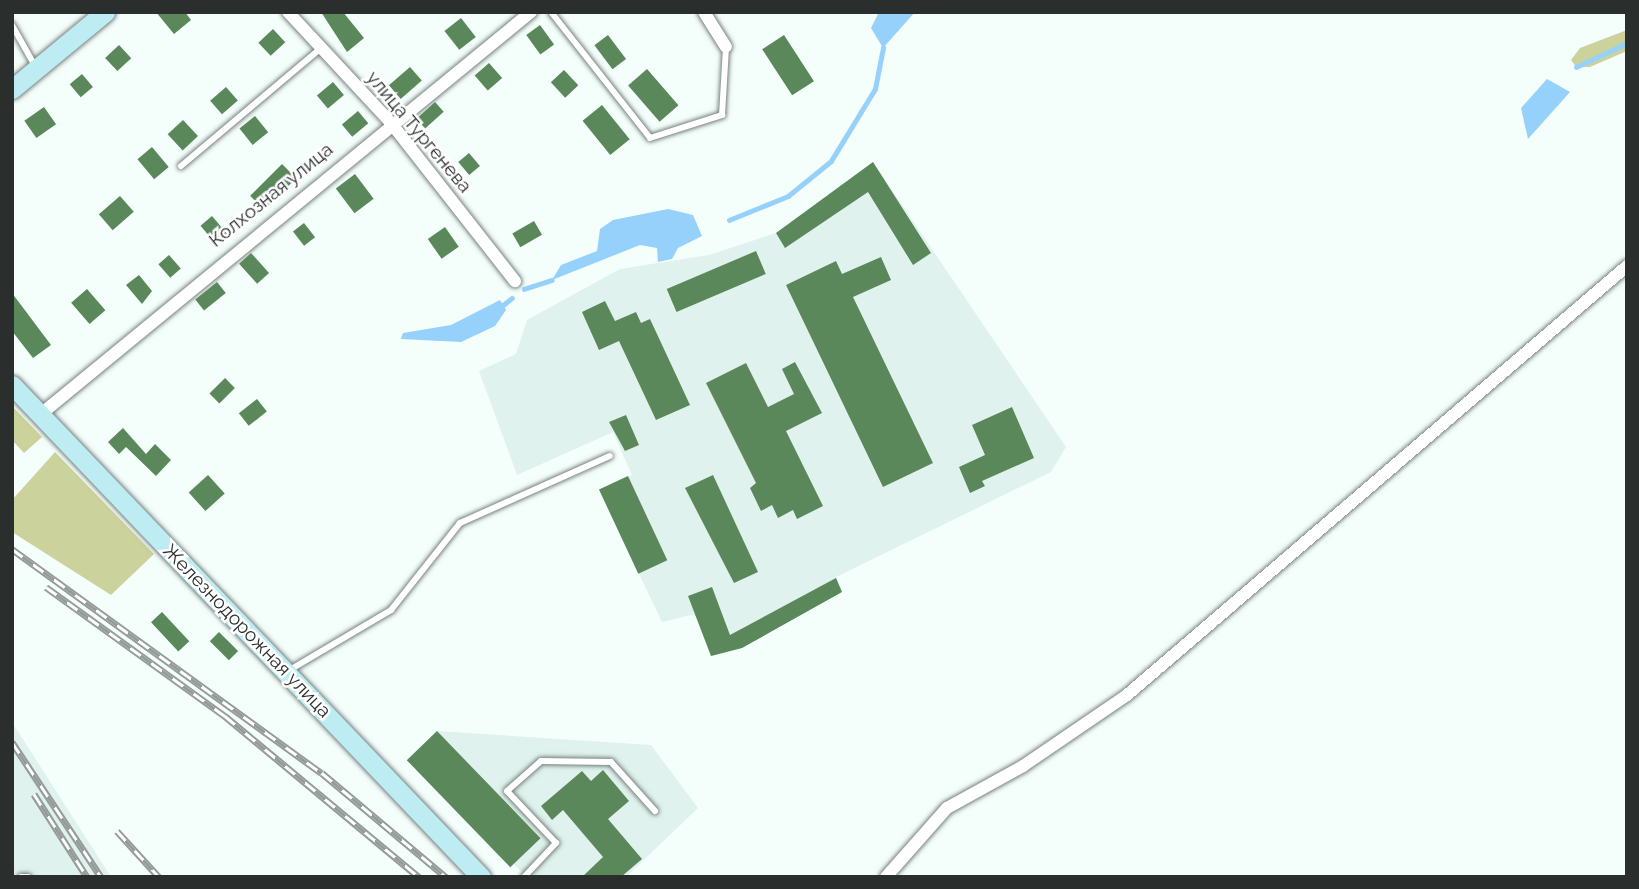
<!DOCTYPE html>
<html>
<head>
<meta charset="utf-8">
<style>
  body { margin:0 }
  #map { position:relative; width:1639px; height:889px; overflow:hidden; background:#f4fefb; font-family:Raleway,sans-serif }
  div>[style] { position:absolute }
  [style*='--x'] { left:calc(var(--x)*1px); top:calc(var(--y)*1px); width:calc(var(--w)*1px); rotate:calc(var(--a)*1deg) }
  .built>* { inset:0; background:#dff2ed }
  .green>* { inset:0; background:#cbd29c }
  .water>* { inset:0; background:#95d1fb }
  .stream>* { height:4.5px; margin:-2.25px; padding:0 2.25px; transform-origin:2.25px; border-radius:2.25px; background:#95d1fb }
  .building>* { inset:0; background:#5a885b; transform-origin:0 0 }
  .roads { filter:drop-shadow(0 0 2px #78827f) drop-shadow(0 0 2px #78827f) }
  .lane>* { height:6px; margin:-3px; padding:0 3px; transform-origin:3px; border-radius:3px; background:#fff }
  .street>* { height:12px; margin:-6px; padding:0 6px; transform-origin:6px; border-radius:6px; background:#fff }
  .secondary>* { height:19px; margin:-9.5px; padding:0 9.5px; transform-origin:9.5px; border-radius:9.5px; background:#bdecf2 }
  .rail>* { height:7px; margin-top:-3.5px; transform-origin:0; background:repeating-linear-gradient(90deg,#fff 0 13px,#949b99 0 26px); box-sizing:border-box; border-block:2px solid #949b99 }
  span { translate:-50% -50%; white-space:nowrap; text-align:center; line-height:1.15; -webkit-text-stroke:5px #fff; paint-order:stroke }
  .street-label { font-size:19px; color:#2a2e2d }
  .frame { position:absolute; inset:0; border:14px solid #2a2e2d; pointer-events:none }
</style>
</head>
<body>
<div id="map">
  <div class="built">
    <i style="clip-path:polygon(873px 162px,1066px 447px,1051px 472px,836px 577px,842px 592px,742px 648px,711px 656px,695px 614px,662px 622px,599px 490px,632px 475px,613px 432px,517px 475px,479px 371px,516px 354px,527px 320px,620px 269px,709px 255px,776px 233px)"></i>
    <i style="clip-path:polygon(12px 723px,15px 727px,111px 877px,12px 877px)"></i>
    <i style="clip-path:polygon(437px 731px,651px 745px,698px 808px,626px 877px,527px 877px,407px 760px)"></i>
  </div>
  <div class="green">
    <i style="clip-path:polygon(1627px 30px,1627px 51px,1590px 67px,1576px 67px,1571px 60px,1580px 48px)"></i>
    <i style="clip-path:polygon(12px 406px,42px 437px,24px 453px,12px 440px)"></i>
    <i style="clip-path:polygon(55px 452px,154px 554px,111px 595px,12px 532px,12px 500px)"></i>
  </div>
  <div class="water">
    <i style="clip-path:polygon(879px 12px,915px 12px,883px 48px,871px 28px)"></i>
    <i style="clip-path:polygon(1547px 79px,1570px 92px,1528px 139px,1521px 108px)"></i>
    <i style="clip-path:polygon(668px 209px,693px 215px,702px 236px,678px 248px,672px 259px,658px 262px,657px 248px,640px 245px,552px 280px,561px 265px,597px 251px,600px 229px,613px 220px)"></i>
    <i style="clip-path:polygon(500px 300px,506px 310px,495px 326px,461px 342px,401px 339px,403px 333px,451px 325px)"></i>
  </div>
  <div class="stream">
    <i style="--x:1576;--y:67;--w:56;--a:-25.2"></i>
    <i style="--x:729;--y:220;--w:64;--a:-22.1"></i>
    <i style="--x:788;--y:196;--w:55;--a:-39.1"></i>
    <i style="--x:831;--y:161;--w:84;--a:-58.6"></i>
    <i style="--x:875;--y:89;--w:42;--a:-79"></i>
    <i style="--x:524;--y:289;--w:29;--a:-18"></i>
    <i style="--x:503;--y:305;--w:11;--a:-38"></i>
  </div>
  <div class="building">
    <i style="clip-path:polygon(156px 12px,185px 12px,191px 20px,174px 34px)"></i>
    <i style="clip-path:polygon(321px 12px,343px 12px,364px 38px,347px 52px)"></i>
    <i style="left:461px;top:18px;width:24px;height:21px;rotate:52deg"></i>
    <i style="left:540px;top:25px;width:24px;height:17px;rotate:54deg"></i>
    <i style="left:273px;top:29px;width:18px;height:20px;rotate:47deg"></i>
    <i style="left:608px;top:35px;width:30px;height:17px;rotate:53deg"></i>
    <i style="left:784px;top:35px;width:55px;height:26px;rotate:57deg"></i>
    <i style="left:119px;top:45px;width:18px;height:19px;rotate:47deg"></i>
    <i style="left:489px;top:63px;width:20px;height:19px;rotate:49deg"></i>
    <i style="left:410px;top:67px;width:18px;height:28px;rotate:49deg"></i>
    <i style="left:647px;top:69px;width:48px;height:25px;rotate:49deg"></i>
    <i style="left:564px;top:70px;width:21px;height:18px;rotate:47deg"></i>
    <i style="left:82px;top:74px;width:17px;height:16px;rotate:50deg"></i>
    <i style="left:333px;top:82px;width:17px;height:21px;rotate:50deg"></i>
    <i style="left:226px;top:87px;width:18px;height:21px;rotate:49deg"></i>
    <i style="left:435px;top:102px;width:13px;height:25px;rotate:48deg"></i>
    <i style="left:602px;top:105px;width:44px;height:25px;rotate:51deg"></i>
    <i style="left:44px;top:107px;width:21px;height:24px;rotate:55deg"></i>
    <i style="left:358px;top:111px;width:16px;height:21px;rotate:50deg"></i>
    <i style="left:255px;top:116px;width:21px;height:20px;rotate:51deg"></i>
    <i style="left:183px;top:120px;width:22px;height:21px;rotate:47deg"></i>
    <i style="left:152px;top:147px;width:26px;height:19px;rotate:50deg"></i>
    <i style="left:469px;top:153px;width:17px;height:14px;rotate:50deg"></i>
    <i style="clip-path:polygon(873px 162px,931px 253px,913px 265px,868px 192px,785px 248px,776px 233px)"></i>
    <i style="left:282px;top:164px;width:20px;height:45px;rotate:45deg"></i>
    <i style="left:355px;top:174px;width:31px;height:24px;rotate:53deg"></i>
    <i style="left:120px;top:196px;width:21px;height:28px;rotate:49deg"></i>
    <i style="left:212px;top:216px;width:23px;height:15px;rotate:50deg"></i>
    <i style="left:534px;top:221px;width:16px;height:25px;rotate:60deg"></i>
    <i style="left:304px;top:223px;width:18px;height:14px;rotate:52deg"></i>
    <i style="left:445px;top:227px;width:24px;height:21px;rotate:55deg"></i>
    <i style="left:756px;top:251px;width:25px;height:97px;rotate:67deg"></i>
    <i style="left:251px;top:253px;width:27px;height:16px;rotate:48deg"></i>
    <i style="left:169px;top:255px;width:18px;height:14px;rotate:49deg"></i>
    <i style="clip-path:polygon(881px 257px,891px 280px,853px 297px,933px 463px,883px 487px,786px 285px,836px 261px,842px 274px)"></i>
    <i style="clip-path:polygon(139px 275px,152px 291px,142px 304px,126px 285px)"></i>
    <i style="left:217px;top:282px;width:14px;height:28px;rotate:51deg"></i>
    <i style="left:87px;top:289px;width:28px;height:21px;rotate:49deg"></i>
    <i style="clip-path:polygon(12px 293px,51px 345px,33px 358px,12px 331px)"></i>
    <i style="clip-path:polygon(605px 301px,615px 321px,636px 312px,641px 323px,650px 319px,690px 405px,656px 420px,619px 341px,599px 350px,582px 312px)"></i>
    <i style="clip-path:polygon(795px 362px,822px 413px,786px 431px,823px 506px,797px 519px,793px 510px,778px 518px,772px 505px,761px 511px,750px 488px,756px 483px,706px 383px,746px 363px,768px 407px,794px 394px,782px 369px)"></i>
    <i style="left:225px;top:378px;width:14px;height:22px;rotate:45deg"></i>
    <i style="left:257px;top:399px;width:16px;height:23px;rotate:52deg"></i>
    <i style="clip-path:polygon(1012px 407px,1034px 458px,982px 481px,985px 486px,970px 493px,959px 467px,985px 455px,972px 425px)"></i>
    <i style="clip-path:polygon(626px 415px,639px 445px,625px 451px,609px 422px)"></i>
    <i style="clip-path:polygon(123px 428px,146px 454px,155px 444px,171px 460px,156px 476px,126px 447px,119px 454px,108px 442px)"></i>
    <i style="left:208px;top:475px;width:25px;height:26px;rotate:48deg"></i>
    <i style="clip-path:polygon(713px 475px,758px 572px,734px 583px,685px 488px)"></i>
    <i style="left:628px;top:476px;width:93px;height:32px;rotate:65deg"></i>
    <i style="clip-path:polygon(836px 578px,842px 592px,742px 648px,711px 656px,688px 596px,712px 587px,730px 635px)"></i>
    <i style="left:162px;top:612px;width:40px;height:15px;rotate:47deg"></i>
    <i style="left:219px;top:632px;width:27px;height:13px;rotate:45deg"></i>
    <i style="left:437px;top:731px;width:149px;height:42px;rotate:46deg"></i>
    <i style="clip-path:polygon(603px 770px,629px 801px,608px 819px,642px 859px,621px 877px,582px 877px,603px 857px,563px 810px,552px 820px,541px 806px,582px 771px,591px 781px)"></i>
  </div>
  <div class="roads">
    <div class="lane">
      <i style="--x:551;--y:12;--w:160;--a:51.8"></i>
      <i style="--x:650;--y:138;--w:76;--a:-17.7"></i>
      <i style="--x:722;--y:115;--w:68;--a:-86.6"></i>
      <i style="--x:12;--y:25;--w:47;--a:60.7"></i>
      <i style="--x:181;--y:166;--w:183;--a:-40.1"></i>
      <i style="--x:288;--y:671;--w:120;--a:-30.6"></i>
      <i style="--x:391;--y:610;--w:111;--a:-51.6"></i>
      <i style="--x:460;--y:523;--w:164;--a:-24.1"></i>
      <i style="--x:21;--y:877;--w:7;--a:0"></i>
      <i style="--x:524;--y:877;--w:47;--a:-46.7"></i>
      <i style="--x:556;--y:843;--w:71;--a:-133.3"></i>
      <i style="--x:507;--y:791;--w:45;--a:-41.4"></i>
      <i style="--x:541;--y:761;--w:70;--a:0.8"></i>
      <i style="--x:611;--y:762;--w:66;--a:48.1"></i>
    </div>
    <div class="street">
      <i style="--x:288;--y:12;--w:151;--a:47.1"></i>
      <i style="--x:391;--y:123;--w:201;--a:51.9"></i>
      <i style="--x:704;--y:12;--w:41;--a:57.8"></i>
      <i style="--x:41;--y:414;--w:634;--a:-39.37"></i>
      <i style="--x:886;--y:877;--w:92;--a:-48.5"></i>
      <i style="--x:947;--y:808;--w:87;--a:-28.9"></i>
      <i style="--x:1023;--y:766;--w:126;--a:-34.3"></i>
      <i style="--x:1127;--y:695;--w:659;--a:-40.63"></i>
    </div>
    <div class="secondary">
      <i style="--x:12;--y:89;--w:121;--a:-39.6"></i>
      <i style="--x:12;--y:385;--w:680;--a:46.37"></i>
    </div>
  </div>
  <div class="rail">
    <i style="--x:12;--y:549;--w:382;--a:35.9"></i>
    <i style="--x:322;--y:773;--w:162;--a:40"></i>
    <i style="--x:46;--y:587;--w:221;--a:35.8"></i>
    <i style="--x:225;--y:716;--w:252;--a:39.7"></i>
    <i style="--x:12;--y:742;--w:162;--a:56.6"></i>
    <i style="--x:34;--y:794;--w:98;--a:57.4"></i>
    <i style="--x:117;--y:831;--w:62;--a:47.6"></i>
  </div>
  <div class="street-label">
    <span style="left:419px;top:132px;rotate:50deg">улица Тургенева</span>
    <span style="left:271px;top:195px;rotate:-39deg">Колхозная улица</span>
    <span style="left:247px;top:631px;rotate:46deg">Железнодорожная улица</span>
  </div>
  <div class="frame"></div>
</div>
</body>
</html>
